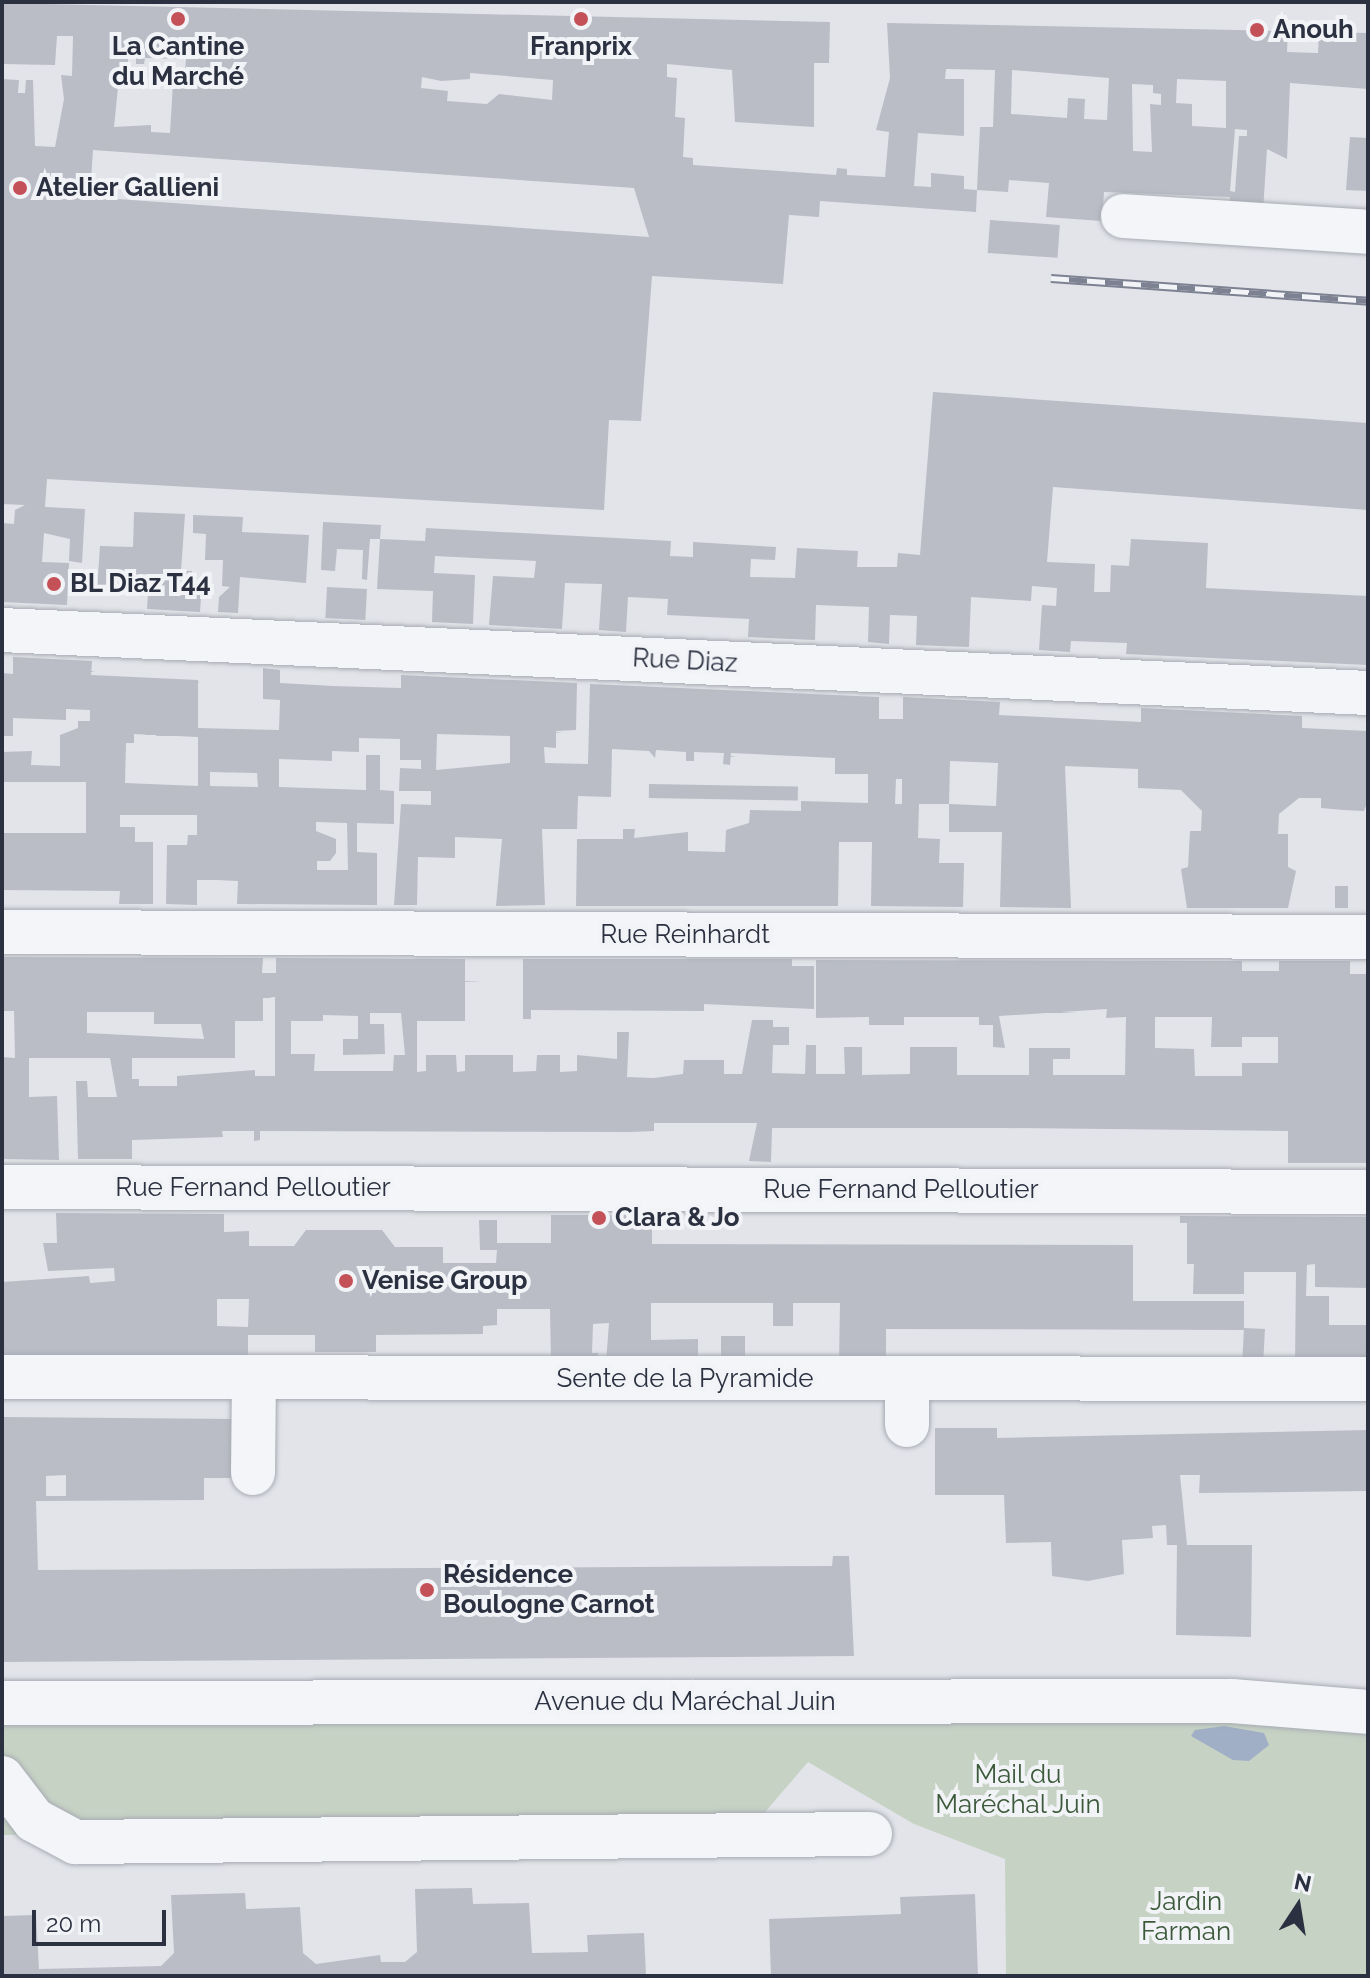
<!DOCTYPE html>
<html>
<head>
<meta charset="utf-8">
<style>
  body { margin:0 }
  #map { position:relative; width:1370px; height:1978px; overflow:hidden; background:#e2e4e9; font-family:Raleway,sans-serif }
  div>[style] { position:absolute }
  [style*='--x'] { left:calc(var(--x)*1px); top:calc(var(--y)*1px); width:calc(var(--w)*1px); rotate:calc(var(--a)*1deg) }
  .green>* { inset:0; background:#c6d2c4 }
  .water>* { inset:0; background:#a0aec6 }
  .building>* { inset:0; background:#babdc6; transform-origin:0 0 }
  .roads { filter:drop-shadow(0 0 2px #a7abb3) drop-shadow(0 0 2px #a7abb3) }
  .minor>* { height:44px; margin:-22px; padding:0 22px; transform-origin:22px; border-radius:22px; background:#f4f5f8 }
  .rail>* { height:9px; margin-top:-4.5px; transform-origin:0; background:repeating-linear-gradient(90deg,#f1f3f7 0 18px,#7d8292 0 36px); box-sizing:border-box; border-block:2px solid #7d8292 }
  .dots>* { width:22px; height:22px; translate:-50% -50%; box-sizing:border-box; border:4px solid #f1f3f7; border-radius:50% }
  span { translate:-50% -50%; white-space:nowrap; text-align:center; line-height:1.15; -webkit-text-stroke:8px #f1f3f7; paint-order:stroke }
  .poi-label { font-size:26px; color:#2b3140; font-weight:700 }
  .left { translate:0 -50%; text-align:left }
  .street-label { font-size:26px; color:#2b3140 }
  .park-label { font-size:26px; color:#3c5a3a }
  .frame { position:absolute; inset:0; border:4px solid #2b3140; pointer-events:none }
  .north { position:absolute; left:1258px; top:1866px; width:80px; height:80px; -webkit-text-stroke:6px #f1f3f7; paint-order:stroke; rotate:12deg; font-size:22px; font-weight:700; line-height:32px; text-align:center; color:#2b3140 }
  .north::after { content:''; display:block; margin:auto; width:28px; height:36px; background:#2b3140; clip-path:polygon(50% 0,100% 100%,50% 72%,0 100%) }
  .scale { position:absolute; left:32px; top:1910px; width:134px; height:36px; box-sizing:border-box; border:4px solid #2b3140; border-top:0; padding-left:10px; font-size:24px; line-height:28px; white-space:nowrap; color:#2b3140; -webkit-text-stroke:6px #f1f3f7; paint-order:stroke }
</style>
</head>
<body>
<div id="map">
  <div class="green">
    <i style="clip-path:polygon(2px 1714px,1234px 1721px,1368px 1734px,1368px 1976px,1006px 1976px,1005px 1859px,914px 1824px,808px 1762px,753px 1826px,2px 1835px)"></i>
  </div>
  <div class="water">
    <i style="clip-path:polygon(1224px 1726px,1264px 1733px,1269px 1745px,1249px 1761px,1233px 1760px,1191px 1736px,1195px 1730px)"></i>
  </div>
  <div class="building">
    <i style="clip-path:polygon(evenodd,2px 3px,830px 22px,829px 63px,814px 63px,814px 127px,735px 122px,732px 70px,667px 64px,667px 77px,677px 78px,675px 117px,685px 118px,683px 157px,693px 158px,693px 165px,836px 175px,837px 168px,847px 169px,847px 175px,885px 177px,889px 132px,876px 130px,890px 78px,887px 23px,1288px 31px,1287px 52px,1318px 53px,1319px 32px,1368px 33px,1368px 89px,1290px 83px,1287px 159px,1267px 149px,1263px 211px,1229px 208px,1230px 197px,1104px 192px,1102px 221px,1046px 217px,1049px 183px,1009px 180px,1008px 192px,977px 190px,980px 127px,993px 127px,995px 70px,946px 69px,945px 79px,964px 79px,964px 136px,918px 133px,914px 186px,931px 187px,931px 173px,964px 176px,964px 189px,977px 190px,976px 212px,820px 201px,819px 217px,789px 215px,783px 284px,652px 276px,641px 421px,609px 420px,604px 510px,47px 479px,45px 507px,85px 509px,82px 563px,69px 561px,70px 539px,44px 533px,42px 562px,69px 563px,67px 605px,2px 602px,3px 523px,14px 524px,15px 510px,25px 505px,2px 504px,2px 79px,19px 80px,18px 93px,25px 93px,26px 80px,33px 80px,35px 146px,55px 147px,64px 99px,61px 75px,72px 76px,73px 36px,57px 36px,55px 65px,2px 64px,2px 3px,128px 56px,136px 56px,136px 64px,144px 64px,145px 58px,186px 59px,185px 71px,198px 71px,198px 83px,173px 83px,170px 133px,151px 132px,151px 125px,114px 127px,119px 77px,108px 73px,128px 74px,128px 56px,2px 3px,1012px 70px,1109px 78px,1107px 120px,1084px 119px,1085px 99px,1068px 98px,1067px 118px,1011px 114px,1012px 70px,2px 3px,470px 73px,553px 80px,552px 100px,499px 94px,487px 104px,447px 101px,448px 91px,421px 88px,422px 77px,441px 81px,470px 79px,470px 73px,2px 3px,1177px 79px,1226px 81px,1226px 128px,1192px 126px,1192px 104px,1176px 103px,1177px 79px,2px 3px,1132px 84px,1153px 85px,1153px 93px,1161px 94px,1161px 105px,1150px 104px,1152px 152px,1133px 151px,1132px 84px,2px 3px,1235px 129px,1247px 130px,1247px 136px,1239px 136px,1235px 192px,1230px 191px,1235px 129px,2px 3px,93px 150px,634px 188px,649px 237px,90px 197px,93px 150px)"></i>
    <i style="clip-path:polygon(1350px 137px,1368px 138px,1368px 191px,1346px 190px)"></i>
    <i style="left:990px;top:220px;width:70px;height:33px;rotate:4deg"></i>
    <i style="clip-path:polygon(933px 392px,1368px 423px,1368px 510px,1053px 487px,1047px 562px,1095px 564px,1094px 592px,1110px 592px,1111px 565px,1129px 566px,1131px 539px,1208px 543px,1206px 588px,1368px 596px,1368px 665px,1126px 654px,1127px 643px,1071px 641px,1070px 652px,1039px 650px,1042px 605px,1056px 606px,1057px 588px,1032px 586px,1031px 601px,971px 597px,969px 647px,916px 645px,917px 616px,890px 615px,889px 644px,868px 642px,869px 607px,843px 606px,816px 605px,815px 640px,748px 637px,749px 619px,667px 615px,668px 599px,628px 597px,626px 632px,599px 630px,602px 584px,565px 583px,562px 629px,489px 625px,493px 576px,534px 578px,536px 561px,435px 556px,434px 573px,475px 575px,473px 624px,432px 622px,433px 591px,377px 589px,380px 539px,425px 541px,426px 528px,671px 541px,670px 556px,693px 557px,693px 542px,776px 547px,775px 560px,751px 559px,750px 577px,795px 578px,797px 548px,858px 551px,857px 567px,897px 567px,898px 553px,920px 555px)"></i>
    <i style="clip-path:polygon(134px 512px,185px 514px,181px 571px,194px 571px,194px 583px,202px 584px,200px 612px,147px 609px,148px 593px,97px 591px,100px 546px,133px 547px)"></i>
    <i style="clip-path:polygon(193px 515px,243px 517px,242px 532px,309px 535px,306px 583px,240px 577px,238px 613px,218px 612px,219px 597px,230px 587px,222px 586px,223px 560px,205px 560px,206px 534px,193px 533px)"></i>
    <i style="clip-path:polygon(323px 522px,381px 525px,380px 539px,370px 539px,367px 580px,362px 579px,363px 550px,337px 549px,335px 571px,321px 570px)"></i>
    <i style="left:327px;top:587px;width:40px;height:31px;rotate:3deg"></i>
    <i style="clip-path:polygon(evenodd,13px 657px,92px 661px,91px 675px,198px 680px,198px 728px,279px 730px,280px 700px,263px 699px,263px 668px,280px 670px,280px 683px,333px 686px,401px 688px,401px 675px,577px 683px,576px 730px,556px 731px,556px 748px,544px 747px,545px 763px,588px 764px,590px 684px,879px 697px,879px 719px,903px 719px,903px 697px,1000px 702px,999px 715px,1141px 722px,1141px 708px,1302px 716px,1302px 728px,1368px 731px,1368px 800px,1364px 811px,1343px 810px,1321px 808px,1321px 798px,1299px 798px,1279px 814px,1278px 834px,1288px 834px,1288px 867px,1296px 871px,1288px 908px,1187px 908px,1181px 869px,1188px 867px,1190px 831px,1201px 831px,1202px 811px,1181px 790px,1138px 788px,1138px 769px,1065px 766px,1071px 908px,1000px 907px,1002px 832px,949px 832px,949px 804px,996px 806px,998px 763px,950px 761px,949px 804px,919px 804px,918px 838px,940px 839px,939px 863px,964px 863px,963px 907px,871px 906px,872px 842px,839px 842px,838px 906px,576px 906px,577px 839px,623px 839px,623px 829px,635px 829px,634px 838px,688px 832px,688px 851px,725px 852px,726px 830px,749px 823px,750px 810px,801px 811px,801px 801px,868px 803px,868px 774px,835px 774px,835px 758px,731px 753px,730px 765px,723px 764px,724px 753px,694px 752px,694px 761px,686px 761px,686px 752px,656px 750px,655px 758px,649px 751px,612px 749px,611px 797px,578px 796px,577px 829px,542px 829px,545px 905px,496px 906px,502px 839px,455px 837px,455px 858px,418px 857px,417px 905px,394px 905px,401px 804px,431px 805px,431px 791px,399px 791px,400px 768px,421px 769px,421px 760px,400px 760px,400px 739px,359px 738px,359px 752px,332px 751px,332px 761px,279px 759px,279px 787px,366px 790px,366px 755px,380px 755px,380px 790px,394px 791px,394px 824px,357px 823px,357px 852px,377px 853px,377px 905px,237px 904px,238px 881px,217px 880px,197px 880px,197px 905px,166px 904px,167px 845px,187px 845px,188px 835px,197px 835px,197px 815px,120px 815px,120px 827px,135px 827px,135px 842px,153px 842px,153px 904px,119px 904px,120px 891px,2px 890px,2px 833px,86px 833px,86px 782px,2px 782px,2px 752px,32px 751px,31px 765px,60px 766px,60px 735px,78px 728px,78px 721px,90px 721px,90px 710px,66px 709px,66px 720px,13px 718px,13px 736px,2px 736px,2px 673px,13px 674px,13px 657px,134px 734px,198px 737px,198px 786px,125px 783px,126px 743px,134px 743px,134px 734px,13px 657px,437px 734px,510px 736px,510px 763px,436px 770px,437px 734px,13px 657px,210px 772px,257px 773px,258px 787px,210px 786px,210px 772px,13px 657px,896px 779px,902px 779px,902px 804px,895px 804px,896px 779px,13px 657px,316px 822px,347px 823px,348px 870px,317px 870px,317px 861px,330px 861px,336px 853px,336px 839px,316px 831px,316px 822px)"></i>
    <i style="left:649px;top:784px;width:149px;height:14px;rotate:1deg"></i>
    <i style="left:1335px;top:886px;width:13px;height:22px"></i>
    <i style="clip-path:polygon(evenodd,2px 957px,263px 958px,262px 973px,276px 973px,276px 958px,465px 959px,465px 1021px,417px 1021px,417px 1072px,426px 1071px,426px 1055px,456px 1055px,457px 1072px,465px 1071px,465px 1055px,513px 1055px,513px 1072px,536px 1071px,537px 1055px,560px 1055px,560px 1072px,577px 1071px,577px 1055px,617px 1059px,617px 1032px,629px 1032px,627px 1077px,654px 1078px,683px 1074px,684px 1060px,724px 1060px,724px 1074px,742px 1074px,752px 1020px,773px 1020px,773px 1027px,789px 1027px,789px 1045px,773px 1045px,772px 1073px,805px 1074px,806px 1045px,816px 1045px,816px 1074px,845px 1074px,844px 1047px,862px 1047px,862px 1075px,910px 1074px,910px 1047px,957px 1047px,957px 1075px,1029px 1075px,1029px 1048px,1070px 1048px,1070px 1059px,1053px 1059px,1053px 1075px,1125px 1075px,1126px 1017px,1106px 1018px,1107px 1009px,999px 1016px,1005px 1048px,993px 1047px,993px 1025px,979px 1025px,979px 1017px,904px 1017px,904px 1025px,869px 1025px,869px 1017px,816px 1018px,816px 960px,1242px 961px,1242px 971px,1279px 971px,1279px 961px,1350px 961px,1350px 974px,1368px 974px,1368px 1163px,1288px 1163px,1288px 1131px,1005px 1128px,772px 1128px,771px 1162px,749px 1161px,757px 1123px,654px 1123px,654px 1131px,631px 1132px,260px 1131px,260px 1140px,254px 1141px,254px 1131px,222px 1131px,223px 1137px,132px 1140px,132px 1159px,78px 1159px,76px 1081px,87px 1081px,88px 1097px,117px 1097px,110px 1058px,29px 1058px,29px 1097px,57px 1096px,59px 1160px,2px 1159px,2px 1057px,15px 1058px,14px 1011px,2px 1011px,2px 957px,275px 997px,275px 1076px,255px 1076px,255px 1070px,177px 1076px,177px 1086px,139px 1086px,139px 1079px,132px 1079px,132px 1058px,235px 1058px,235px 1021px,263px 1021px,263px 998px,275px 997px,2px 957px,87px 1012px,154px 1012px,154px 1024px,201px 1024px,204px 1039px,87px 1033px,87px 1012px,2px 957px,370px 1013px,401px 1013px,405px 1055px,394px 1055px,393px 1071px,314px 1071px,315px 1054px,291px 1054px,291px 1021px,323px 1021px,323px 1015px,358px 1016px,358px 1039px,343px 1039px,343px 1055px,385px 1054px,384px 1024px,370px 1024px,370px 1013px,2px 957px,1155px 1017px,1212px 1017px,1211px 1047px,1242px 1047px,1242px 1037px,1278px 1037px,1278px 1063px,1242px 1063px,1242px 1076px,1195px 1076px,1194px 1049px,1155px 1048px,1155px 1017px)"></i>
    <i style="clip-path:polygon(523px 959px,792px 959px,792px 966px,814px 966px,814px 1009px,704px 1004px,704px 1011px,531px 1010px,531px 1019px,523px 1019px)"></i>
    <i style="clip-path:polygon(evenodd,56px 1213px,224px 1214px,224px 1232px,249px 1231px,249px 1246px,294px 1246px,306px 1230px,382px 1230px,395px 1247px,443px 1247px,443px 1263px,496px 1263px,497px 1250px,480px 1250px,479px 1220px,497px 1220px,497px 1243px,551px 1243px,551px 1215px,652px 1215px,652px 1244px,1133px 1245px,1133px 1301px,1244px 1301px,1244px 1330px,886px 1329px,886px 1364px,839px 1363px,840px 1303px,793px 1303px,793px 1326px,773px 1326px,773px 1303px,651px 1303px,651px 1340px,698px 1339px,698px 1363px,606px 1363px,609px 1323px,593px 1324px,592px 1353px,598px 1353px,598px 1362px,551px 1362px,550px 1309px,497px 1309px,497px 1325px,483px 1326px,483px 1334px,376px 1335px,376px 1352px,315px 1352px,315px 1335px,248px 1335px,248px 1361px,2px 1360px,2px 1282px,89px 1276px,90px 1283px,115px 1281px,114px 1268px,48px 1271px,43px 1243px,57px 1243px,56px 1213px,217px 1299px,249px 1299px,248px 1327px,217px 1326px,217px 1299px)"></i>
    <i style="clip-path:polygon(1180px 1216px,1368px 1217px,1368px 1288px,1315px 1287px,1315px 1264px,1307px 1265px,1306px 1296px,1329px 1296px,1329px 1325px,1368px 1325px,1368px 1366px,1295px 1365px,1296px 1272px,1244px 1272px,1244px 1294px,1193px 1294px,1194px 1264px,1187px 1264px,1187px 1223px,1180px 1223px)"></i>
    <i style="left:1244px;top:1328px;width:21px;height:37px;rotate:3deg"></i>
    <i style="left:721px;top:1336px;width:24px;height:27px"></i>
    <i style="clip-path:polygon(evenodd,2px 1417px,237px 1419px,237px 1478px,204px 1478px,204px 1500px,36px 1501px,38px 1570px,832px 1566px,833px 1556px,849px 1556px,854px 1656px,2px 1662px,2px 1417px,66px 1475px,66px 1496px,46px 1496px,46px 1476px,66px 1475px)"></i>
    <i style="clip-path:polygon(935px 1428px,997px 1428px,997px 1438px,1368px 1430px,1368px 1491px,1199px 1493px,1200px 1475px,1180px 1475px,1187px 1545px,1252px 1545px,1251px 1637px,1176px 1635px,1177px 1545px,1167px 1545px,1166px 1525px,1152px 1526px,1153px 1538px,1122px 1540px,1124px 1574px,1088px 1581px,1052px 1576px,1051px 1542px,1006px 1543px,1004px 1495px,935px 1495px)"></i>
    <i style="clip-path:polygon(472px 1888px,473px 1904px,529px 1903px,532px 1953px,588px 1952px,587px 1935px,644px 1933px,646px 1976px,2px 1976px,2px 1916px,36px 1915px,39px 1969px,161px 1966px,174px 1953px,171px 1895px,245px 1893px,246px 1909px,300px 1907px,303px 1953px,316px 1964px,380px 1955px,381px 1962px,405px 1962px,417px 1952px,415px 1889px)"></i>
    <i style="clip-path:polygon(975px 1894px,978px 1976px,771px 1976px,769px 1919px,901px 1914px,900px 1897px)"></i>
  </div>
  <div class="roads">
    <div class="minor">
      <i style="--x:1123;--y:216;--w:246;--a:3.7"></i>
      <i style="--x:2;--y:630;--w:1367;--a:2.64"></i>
      <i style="--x:2;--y:932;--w:1366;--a:0.21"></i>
      <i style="--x:2;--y:1187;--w:1366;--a:0.21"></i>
      <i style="--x:2;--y:1377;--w:1366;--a:0.08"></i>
      <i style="--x:907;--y:1425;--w:46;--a:-90"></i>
      <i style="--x:253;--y:1473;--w:96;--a:-89.4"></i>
      <i style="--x:2;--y:1703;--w:1230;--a:-0.09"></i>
      <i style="--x:1232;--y:1701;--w:136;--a:4.6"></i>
      <i style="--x:2;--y:1778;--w:53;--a:52.7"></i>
      <i style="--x:34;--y:1820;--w:47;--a:28.2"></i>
      <i style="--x:75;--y:1842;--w:795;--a:-0.58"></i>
    </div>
  </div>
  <div class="rail">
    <i style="--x:1051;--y:278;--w:318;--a:4.1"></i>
  </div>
  <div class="dots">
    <i style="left:178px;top:19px;background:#c45157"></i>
    <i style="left:581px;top:19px;background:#c45157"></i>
    <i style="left:1257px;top:30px;background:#c45157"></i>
    <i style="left:20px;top:188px;background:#c45157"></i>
    <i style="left:54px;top:584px;background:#c45157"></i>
    <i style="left:599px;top:1218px;background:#c45157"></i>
    <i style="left:346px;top:1281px;background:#c45157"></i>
    <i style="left:427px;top:1590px;background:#c45157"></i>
  </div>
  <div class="poi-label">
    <span class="left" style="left:1273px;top:30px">Anouh</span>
    <span style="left:178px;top:62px">La Cantine<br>du Marché</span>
    <span style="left:581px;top:47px">Franprix</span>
    <span class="left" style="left:36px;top:188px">Atelier Gallieni</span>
    <span class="left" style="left:70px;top:584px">BL Diaz T44</span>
    <span class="left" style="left:615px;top:1218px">Clara &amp; Jo</span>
    <span class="left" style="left:362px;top:1281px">Venise Group</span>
    <span class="left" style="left:443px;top:1590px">Résidence<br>Boulogne Carnot</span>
  </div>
  <div class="street-label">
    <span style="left:685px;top:661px;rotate:3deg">Rue Diaz</span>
    <span style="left:685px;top:935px">Rue Reinhardt</span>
    <span style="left:253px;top:1188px">Rue Fernand Pelloutier</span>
    <span style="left:901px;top:1190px">Rue Fernand Pelloutier</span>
    <span style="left:685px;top:1379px">Sente de la Pyramide</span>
    <span style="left:685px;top:1702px">Avenue du Maréchal Juin</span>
  </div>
  <div class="park-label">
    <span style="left:1018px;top:1790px">Mail du<br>Maréchal Juin</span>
    <span style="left:1186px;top:1917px">Jardin<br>Farman</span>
  </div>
  <div class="frame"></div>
  <div class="north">N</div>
  <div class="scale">20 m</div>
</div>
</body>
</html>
